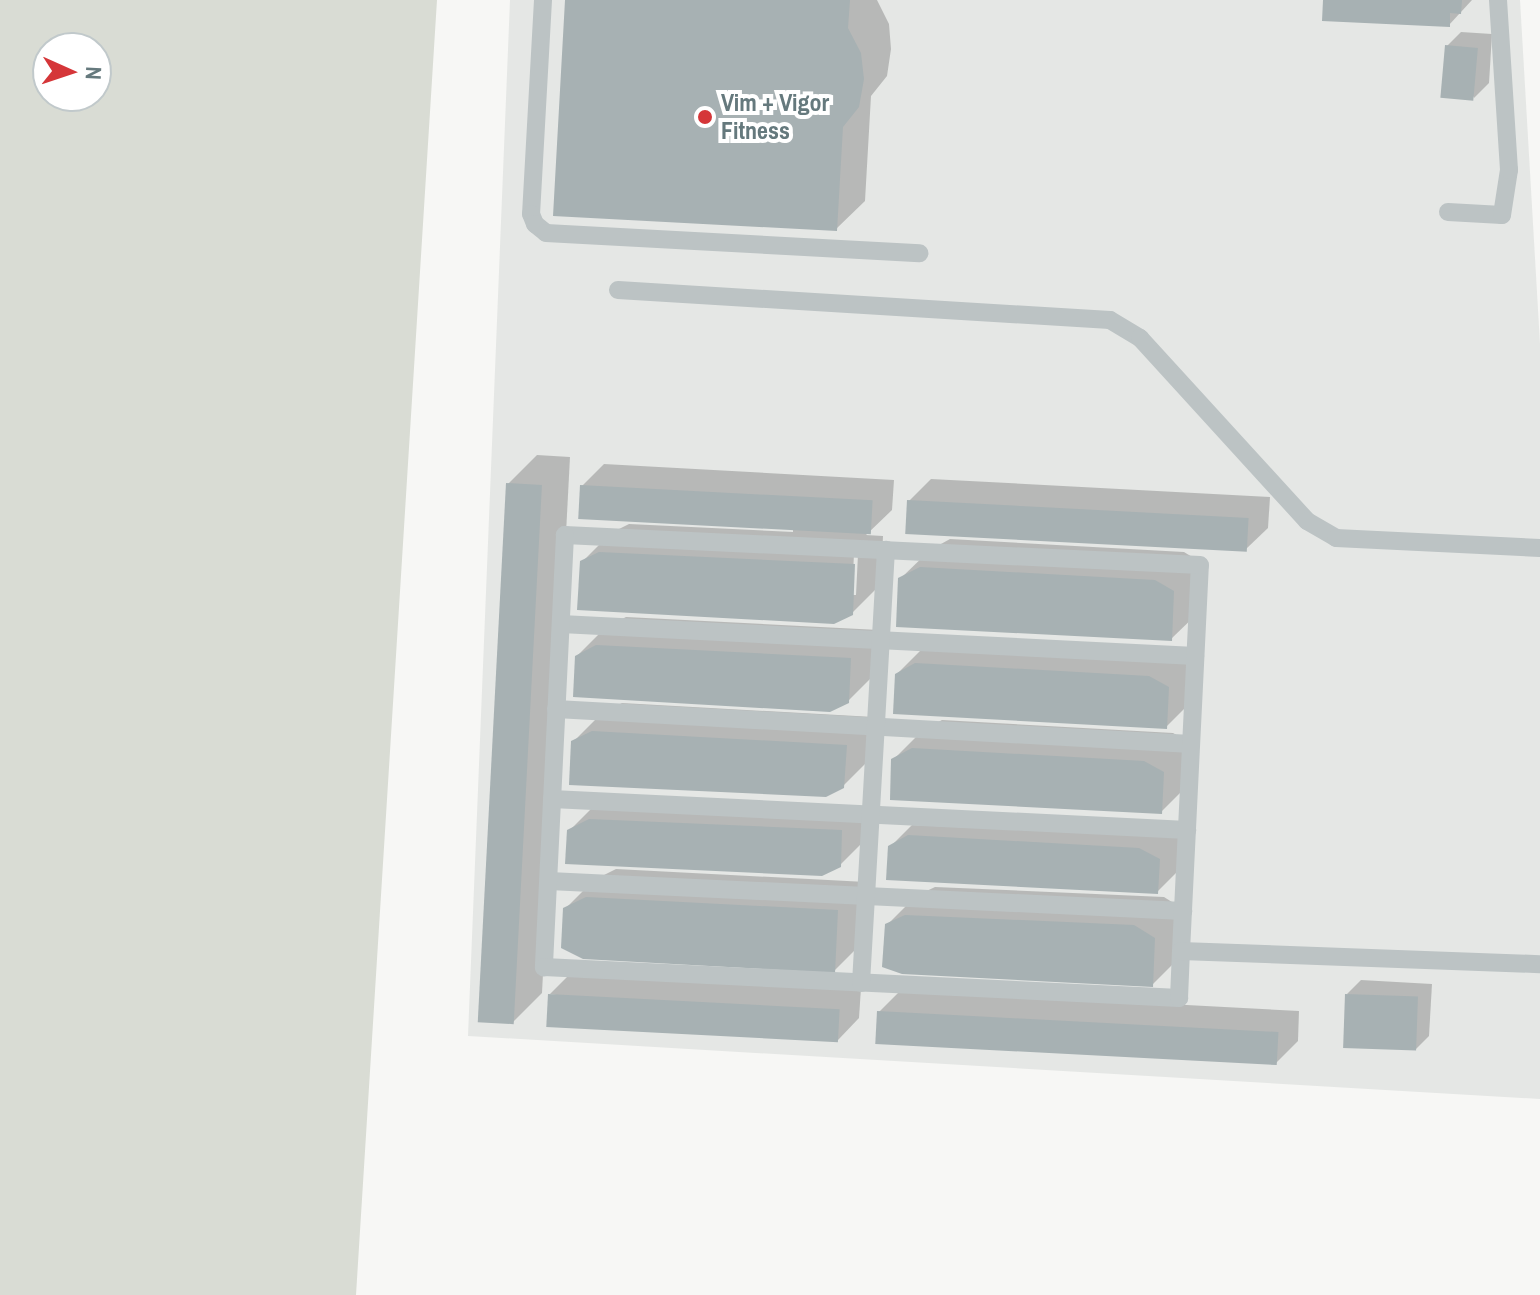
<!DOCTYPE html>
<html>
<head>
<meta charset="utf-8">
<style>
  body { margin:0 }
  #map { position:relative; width:1540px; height:1295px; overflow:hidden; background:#f7f7f5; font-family:"Archivo Narrow",sans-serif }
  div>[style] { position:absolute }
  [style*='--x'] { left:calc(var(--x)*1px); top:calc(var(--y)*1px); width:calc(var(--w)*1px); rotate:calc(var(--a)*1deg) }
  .built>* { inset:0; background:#e5e7e5 }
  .green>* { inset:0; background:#d9dcd4 }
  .shadow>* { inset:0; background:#0003 }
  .building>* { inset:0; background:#a7b1b3; transform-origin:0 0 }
  .service>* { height:18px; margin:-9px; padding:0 9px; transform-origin:9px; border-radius:9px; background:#bcc3c4 }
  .dots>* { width:22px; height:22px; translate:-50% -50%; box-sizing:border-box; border:4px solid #fff; border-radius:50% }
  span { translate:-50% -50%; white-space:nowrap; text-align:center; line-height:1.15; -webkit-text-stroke:8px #fff; paint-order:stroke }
  .poi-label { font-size:24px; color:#65797d; font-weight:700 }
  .left { translate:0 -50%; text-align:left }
  .north { position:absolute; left:32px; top:32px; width:80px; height:80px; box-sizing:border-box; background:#fff; border:2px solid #c1c9cb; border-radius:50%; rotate:93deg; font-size:22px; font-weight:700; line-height:32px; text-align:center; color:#65797d }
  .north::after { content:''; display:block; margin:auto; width:28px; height:36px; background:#d53639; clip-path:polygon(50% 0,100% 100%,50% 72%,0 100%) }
</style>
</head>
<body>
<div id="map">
  <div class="built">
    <i style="clip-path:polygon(510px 0,1520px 0,1540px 344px,1540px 1099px,468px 1036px)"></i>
  </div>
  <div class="green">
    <i style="clip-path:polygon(evenodd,0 0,437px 0,356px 1295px,0 1295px,0 0,48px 48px,96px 48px,96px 96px,48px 96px,48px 48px)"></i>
  </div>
  <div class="shadow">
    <i style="clip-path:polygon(567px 0,877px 0,889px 24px,891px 49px,887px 76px,871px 96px,865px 201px,836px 229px)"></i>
    <i style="clip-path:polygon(1325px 0,1472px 0,1449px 25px)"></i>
    <i style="clip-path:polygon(1461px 32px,1492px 34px,1489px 83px,1474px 98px,1447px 46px)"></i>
    <i style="clip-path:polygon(537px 455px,570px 457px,542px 993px,513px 1022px,508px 484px)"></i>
    <i style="clip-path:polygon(evenodd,604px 464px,894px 480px,892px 510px,866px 535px,883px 536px,881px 584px,852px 613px,582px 562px,611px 533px,629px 524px,793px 532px,793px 528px,582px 486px,604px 464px,854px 554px,858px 554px,856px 595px,852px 595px,854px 554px)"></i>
    <i style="clip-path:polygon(931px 479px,1270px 497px,1268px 528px,1246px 549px,909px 501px)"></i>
    <i style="clip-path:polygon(950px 539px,1184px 552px,1202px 563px,1200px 611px,1171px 639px,900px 579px,930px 550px)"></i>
    <i style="clip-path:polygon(626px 617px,879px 630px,877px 672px,848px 701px,577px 656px,606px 627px)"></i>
    <i style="clip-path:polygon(926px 645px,1197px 658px,1195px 698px,1166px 727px,896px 675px)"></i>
    <i style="clip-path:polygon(622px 703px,874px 717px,872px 757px,843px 786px,573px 742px,602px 713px)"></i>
    <i style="clip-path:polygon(942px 720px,1173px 733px,1192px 744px,1190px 783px,1161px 812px,893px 760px,922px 731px)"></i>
    <i style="clip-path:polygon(591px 809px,863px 809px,862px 843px,839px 866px,569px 831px)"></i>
    <i style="clip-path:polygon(912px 825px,1181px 837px,1179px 870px,1157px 892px,890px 847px)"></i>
    <i style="clip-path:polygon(616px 869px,866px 882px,863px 942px,834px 971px,565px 909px,594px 880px)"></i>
    <i style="clip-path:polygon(935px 887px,1164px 897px,1183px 909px,1181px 956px,1152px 985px,887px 925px,916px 896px)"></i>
    <i style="clip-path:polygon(572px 972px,861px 988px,859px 1018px,838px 1040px,550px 994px)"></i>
    <i style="clip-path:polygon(1361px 980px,1432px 984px,1429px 1036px,1415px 1050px,1347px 994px)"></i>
    <i style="clip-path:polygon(901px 990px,1299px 1011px,1298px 1041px,1276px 1063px,879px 1012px)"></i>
  </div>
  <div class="building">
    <i style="clip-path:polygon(565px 0,850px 0,848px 28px,861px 53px,864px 79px,859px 107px,843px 127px,837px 231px,553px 216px)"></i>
    <i style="clip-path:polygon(1323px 0,1462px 0,1461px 14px,1450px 13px,1450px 27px,1322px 21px)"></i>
    <i style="left:1445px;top:45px;width:33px;height:53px;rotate:5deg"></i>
    <i style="left:506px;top:483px;width:36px;height:540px;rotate:3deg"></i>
    <i style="left:580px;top:485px;width:293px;height:34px;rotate:3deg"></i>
    <i style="left:907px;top:500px;width:342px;height:34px;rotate:3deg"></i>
    <i style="clip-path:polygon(599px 552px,855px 564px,853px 615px,834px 624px,577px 610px,580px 561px)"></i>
    <i style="clip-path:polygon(920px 567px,1155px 580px,1174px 591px,1172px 641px,896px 627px,898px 578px)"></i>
    <i style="clip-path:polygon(596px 645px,851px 658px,849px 703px,830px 712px,573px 697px,575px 656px)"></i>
    <i style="clip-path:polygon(915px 663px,1149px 676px,1169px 687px,1167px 729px,893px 714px,895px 674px)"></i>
    <i style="clip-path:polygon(592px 731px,847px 745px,844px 788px,826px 797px,569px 785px,571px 741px)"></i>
    <i style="clip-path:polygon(912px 748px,1144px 761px,1164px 772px,1162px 814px,890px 800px,891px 759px)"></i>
    <i style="clip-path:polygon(589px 819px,842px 830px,841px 867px,822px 876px,565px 864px,567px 830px)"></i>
    <i style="clip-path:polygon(908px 835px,1139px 848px,1160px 859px,1158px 894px,886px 880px,888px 846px)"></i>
    <i style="clip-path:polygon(586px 897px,838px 910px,835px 973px,583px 959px,561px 948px,563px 908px)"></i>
    <i style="clip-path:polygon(905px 915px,1134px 925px,1155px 938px,1153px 987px,902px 974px,882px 967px,885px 924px)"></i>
    <i style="left:548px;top:994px;width:292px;height:33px;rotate:3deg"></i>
    <i style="left:1345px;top:994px;width:73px;height:54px;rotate:2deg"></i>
    <i style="left:877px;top:1011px;width:402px;height:33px;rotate:3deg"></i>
  </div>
  <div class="service">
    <i style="--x:543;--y:0;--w:214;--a:93.2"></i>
    <i style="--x:531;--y:214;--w:11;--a:68"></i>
    <i style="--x:535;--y:224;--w:14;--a:39"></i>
    <i style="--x:546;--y:233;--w:374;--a:3.1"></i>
    <i style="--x:1448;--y:212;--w:54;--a:3.2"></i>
    <i style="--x:1502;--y:215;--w:46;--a:-81.2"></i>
    <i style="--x:1509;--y:170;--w:170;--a:-93.7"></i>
    <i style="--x:618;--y:290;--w:493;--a:3.5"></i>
    <i style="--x:1110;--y:320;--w:35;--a:31"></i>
    <i style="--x:1140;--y:338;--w:248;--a:47.6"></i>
    <i style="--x:1307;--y:521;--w:34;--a:30"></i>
    <i style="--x:1336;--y:538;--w:204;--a:2.8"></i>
    <i style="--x:561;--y:624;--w:635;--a:2.89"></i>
    <i style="--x:556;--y:709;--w:636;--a:3.15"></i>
    <i style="--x:552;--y:799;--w:636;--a:2.79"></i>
    <i style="--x:549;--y:881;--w:635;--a:2.71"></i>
    <i style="--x:1181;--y:951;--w:386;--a:-87.2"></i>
    <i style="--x:1200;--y:565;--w:636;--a:-177.3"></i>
    <i style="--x:565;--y:535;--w:433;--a:92.8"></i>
    <i style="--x:544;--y:967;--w:636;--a:2.79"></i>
    <i style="--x:1179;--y:998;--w:47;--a:-87.6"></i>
    <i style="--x:1181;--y:951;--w:359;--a:2.1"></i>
    <i style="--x:861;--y:983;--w:434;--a:-86.7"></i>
  </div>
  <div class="dots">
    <i style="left:705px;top:117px;background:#d53639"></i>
  </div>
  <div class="poi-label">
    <span class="left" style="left:721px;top:117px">Vim + Vigor<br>Fitness</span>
  </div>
  <div class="north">N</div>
</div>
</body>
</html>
